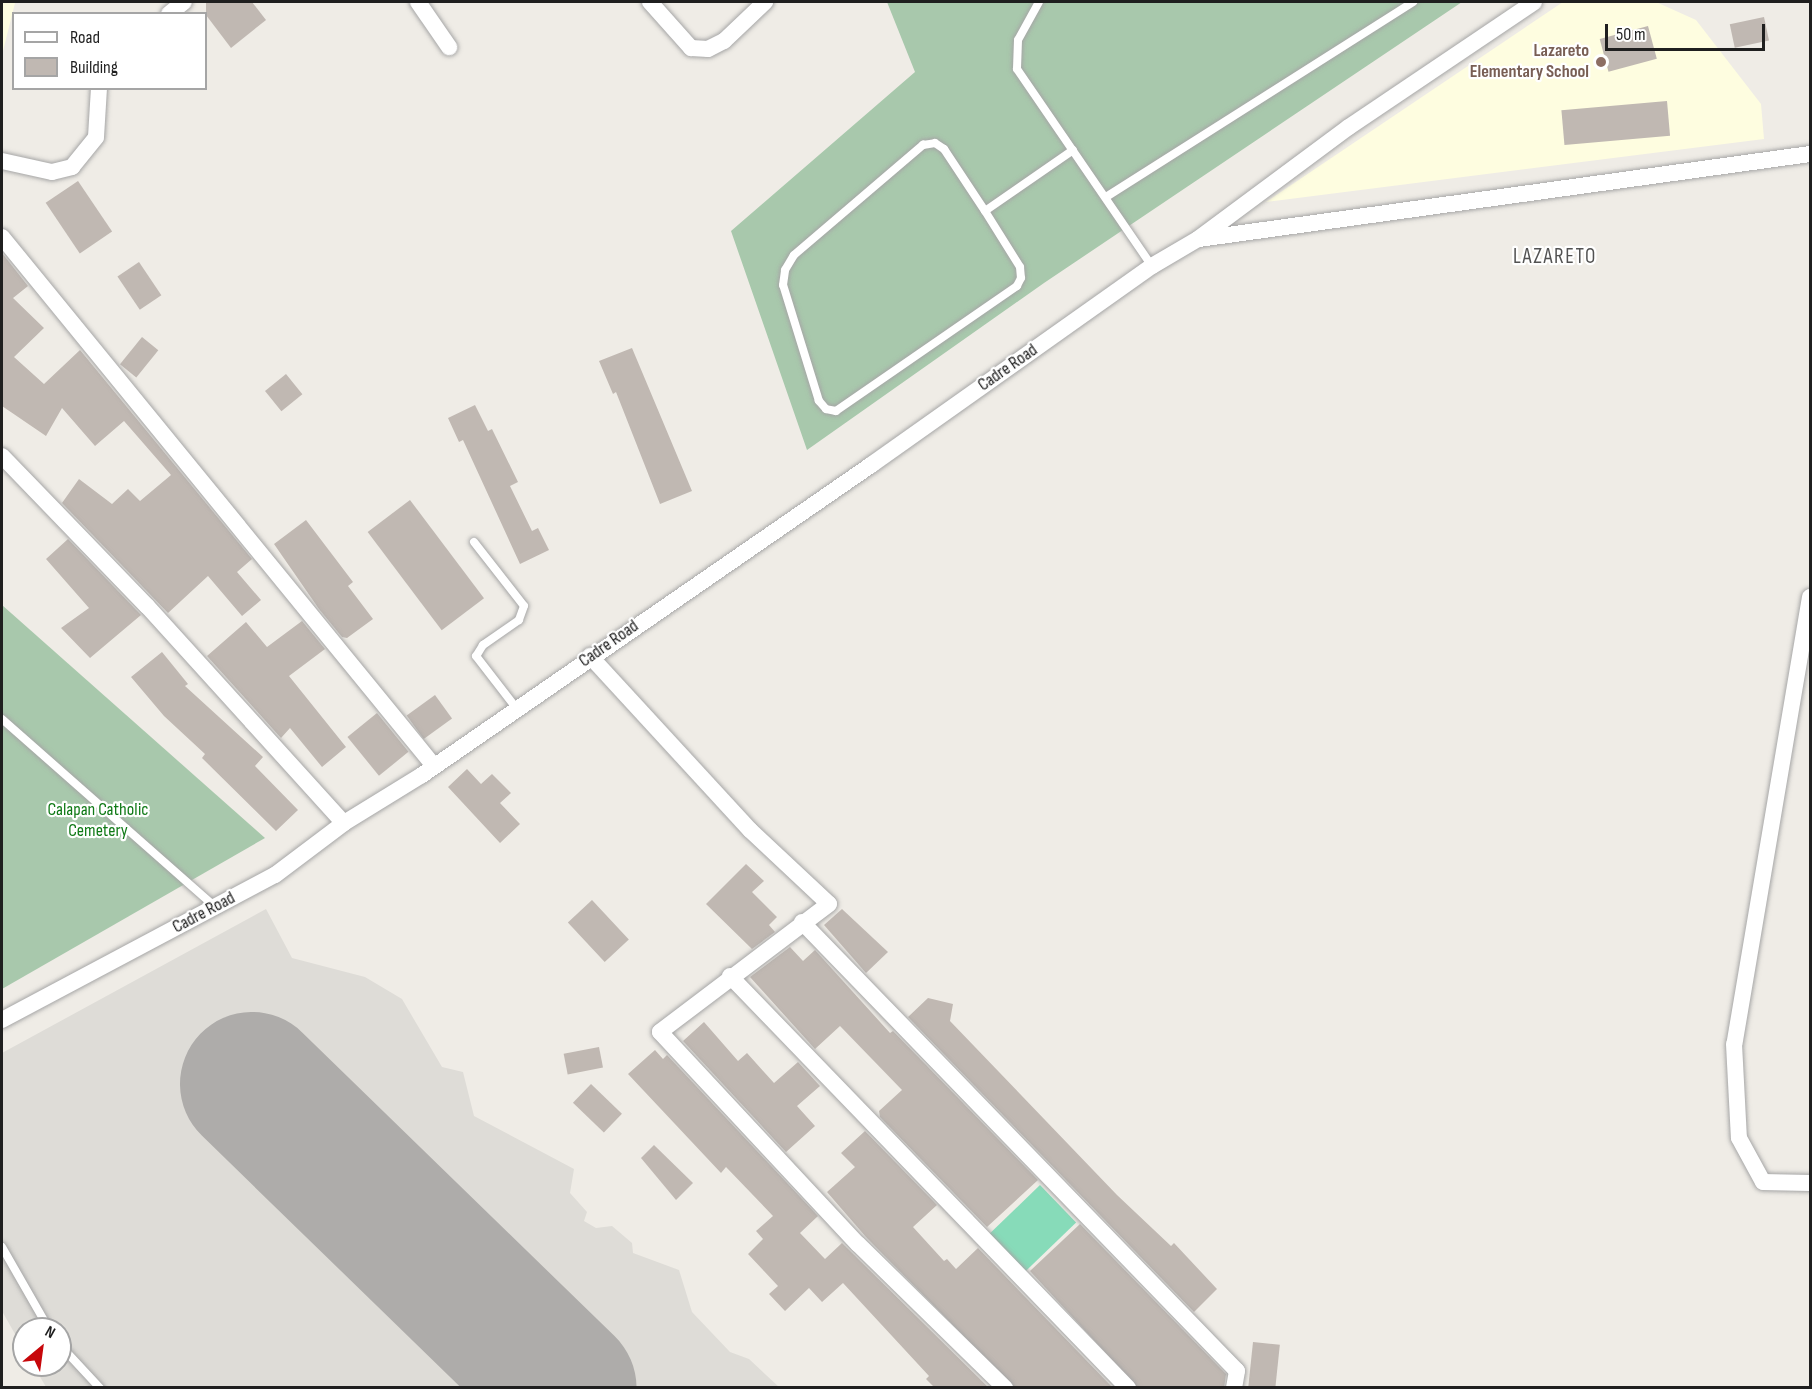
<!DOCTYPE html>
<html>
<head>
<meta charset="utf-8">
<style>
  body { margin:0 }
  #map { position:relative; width:1812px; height:1389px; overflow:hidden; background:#efece6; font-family:"Sofia Sans Condensed",sans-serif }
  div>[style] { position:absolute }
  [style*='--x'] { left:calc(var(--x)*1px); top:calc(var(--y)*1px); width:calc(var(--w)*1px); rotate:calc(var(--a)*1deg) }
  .education>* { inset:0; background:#fefde0 }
  .airport>* { inset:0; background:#dedcd7 }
  .cemetery>* { inset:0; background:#a8c8ac }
  .pitch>* { inset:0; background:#87dbb9; transform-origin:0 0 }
  .runway>* { height:144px; margin:-72px; padding:0 72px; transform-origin:72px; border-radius:72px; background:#aeacaa }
  .building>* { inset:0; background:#c0b8b2; transform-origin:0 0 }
  .roads { filter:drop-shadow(0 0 2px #a6a6a6) drop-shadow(0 0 2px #a6a6a6) }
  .lane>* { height:8px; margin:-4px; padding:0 4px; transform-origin:4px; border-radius:4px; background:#fff }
  .street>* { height:16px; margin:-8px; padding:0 8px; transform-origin:8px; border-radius:8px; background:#fff }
  .dots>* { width:16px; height:16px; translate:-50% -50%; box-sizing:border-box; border:3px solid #fff; border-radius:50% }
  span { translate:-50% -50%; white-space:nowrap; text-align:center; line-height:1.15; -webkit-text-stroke:4.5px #fff; paint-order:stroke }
  .education-label { font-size:18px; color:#785e54; font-weight:700 }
  .right { translate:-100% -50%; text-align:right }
  .street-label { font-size:18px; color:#1f1f1f }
  .park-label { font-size:18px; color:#107a17 }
  .quarter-label { font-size:21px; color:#525252; letter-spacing:1.5px }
  .frame { position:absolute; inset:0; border:3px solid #1f1f1f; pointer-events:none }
  .legend { position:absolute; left:12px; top:12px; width:195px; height:78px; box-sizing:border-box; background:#fff; border:2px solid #a5a5a5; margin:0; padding:8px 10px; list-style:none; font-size:18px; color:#1f1f1f }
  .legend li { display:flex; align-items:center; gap:12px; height:30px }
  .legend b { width:30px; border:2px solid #a5a5a5 }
  .north { position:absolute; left:12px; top:1317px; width:60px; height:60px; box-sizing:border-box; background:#fff; border:2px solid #a5a5a5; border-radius:50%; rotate:29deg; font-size:16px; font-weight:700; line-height:24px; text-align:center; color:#1f1f1f }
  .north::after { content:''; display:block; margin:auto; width:21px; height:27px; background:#c7070b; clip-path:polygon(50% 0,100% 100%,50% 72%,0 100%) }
  .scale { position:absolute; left:1605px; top:24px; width:160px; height:27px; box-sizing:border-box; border:3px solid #1f1f1f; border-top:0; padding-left:8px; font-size:18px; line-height:21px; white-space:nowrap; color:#1f1f1f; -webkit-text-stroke:4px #fff; paint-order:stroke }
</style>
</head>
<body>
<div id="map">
  <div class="education">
    <i style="clip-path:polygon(2px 2px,15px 3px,2px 55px)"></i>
    <i style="clip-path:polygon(1563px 2px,1656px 2px,1696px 20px,1761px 104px,1764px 139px,1266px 202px)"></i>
  </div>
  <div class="airport">
    <i style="clip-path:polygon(266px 909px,292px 958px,365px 977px,402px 999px,442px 1067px,463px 1072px,474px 1116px,574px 1169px,570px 1193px,587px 1212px,584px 1221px,596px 1228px,612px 1226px,632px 1243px,633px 1253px,679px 1270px,692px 1312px,730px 1352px,749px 1359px,779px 1387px,46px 1387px,33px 1365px,60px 1365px,60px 1329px,24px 1329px,24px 1350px,2px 1311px,2px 1053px)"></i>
  </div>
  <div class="cemetery">
    <i style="clip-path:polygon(887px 2px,1462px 2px,1044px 283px,807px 450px,731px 231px,915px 72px)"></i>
    <i style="clip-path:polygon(2px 605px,265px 838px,2px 989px)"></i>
  </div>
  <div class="pitch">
    <i style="left:1040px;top:1185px;width:52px;height:72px;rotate:46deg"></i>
  </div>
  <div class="runway">
    <i style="--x:252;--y:1084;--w:436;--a:44.2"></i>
  </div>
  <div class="building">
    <i style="clip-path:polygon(206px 2px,252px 2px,266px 20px,231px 48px,206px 15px)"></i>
    <i style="left:1764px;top:17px;width:24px;height:35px;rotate:78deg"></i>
    <i style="left:1648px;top:26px;width:34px;height:50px;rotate:75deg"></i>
    <i style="left:1667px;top:101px;width:35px;height:106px;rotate:85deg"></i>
    <i style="left:78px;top:181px;width:61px;height:39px;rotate:56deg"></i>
    <i style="clip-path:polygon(2px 253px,28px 286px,13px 298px,44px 328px,14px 357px,44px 384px,80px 350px,252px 559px,237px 572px,261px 600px,242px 616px,208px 576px,168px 613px,62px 503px,79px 479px,112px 504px,128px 489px,140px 501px,171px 475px,124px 421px,95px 446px,62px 408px,46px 436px,2px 406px)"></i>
    <i style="left:139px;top:262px;width:40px;height:26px;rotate:56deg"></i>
    <i style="left:142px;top:337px;width:21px;height:35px;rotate:39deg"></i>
    <i style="clip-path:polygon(632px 348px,692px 491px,660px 504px,616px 392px,613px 394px,599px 361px)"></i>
    <i style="left:286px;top:374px;width:26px;height:27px;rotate:51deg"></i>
    <i style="clip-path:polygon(475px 405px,488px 431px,492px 429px,518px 482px,510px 486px,532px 531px,538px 528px,549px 550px,520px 564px,463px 440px,459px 442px,448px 418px)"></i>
    <i style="left:410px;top:500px;width:123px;height:53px;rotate:53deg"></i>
    <i style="clip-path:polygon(306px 520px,353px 582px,348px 586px,373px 619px,347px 638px,342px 637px,319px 609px,274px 544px)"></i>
    <i style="clip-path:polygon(68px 539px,141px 615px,90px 658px,61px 628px,89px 608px,46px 559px)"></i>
    <i style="clip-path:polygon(302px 621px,325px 649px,289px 676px,346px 747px,322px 767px,290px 728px,281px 738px,207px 656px,246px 622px,267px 647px)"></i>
    <i style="clip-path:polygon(162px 652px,188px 684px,185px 686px,263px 757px,255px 766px,298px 810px,276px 831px,202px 758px,205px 754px,164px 716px,131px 677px)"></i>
    <i style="left:435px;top:695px;width:29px;height:35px;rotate:54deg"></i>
    <i style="left:377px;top:713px;width:50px;height:38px;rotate:51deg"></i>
    <i style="clip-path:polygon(467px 769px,481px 784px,492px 774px,511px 793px,500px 803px,520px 824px,500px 843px,448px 787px)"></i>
    <i style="clip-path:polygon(746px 864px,764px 881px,752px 892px,777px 917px,769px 925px,775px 932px,752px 949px,706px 904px)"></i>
    <i style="left:592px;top:900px;width:54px;height:33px;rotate:47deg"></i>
    <i style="clip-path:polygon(842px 909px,888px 952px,866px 973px,824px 925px)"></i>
    <i style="clip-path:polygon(790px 947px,803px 961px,815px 950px,890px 1033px,893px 1031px,1038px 1180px,987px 1227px,880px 1117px,879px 1111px,902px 1090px,840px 1026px,815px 1049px,750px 977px)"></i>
    <i style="clip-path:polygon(928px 998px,953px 1004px,950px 1021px,1117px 1195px,1171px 1246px,1174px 1243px,1217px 1289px,1194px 1312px,908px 1017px)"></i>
    <i style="clip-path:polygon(704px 1022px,738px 1061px,747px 1053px,774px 1083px,798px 1062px,820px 1086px,797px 1106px,815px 1126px,786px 1152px,683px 1041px)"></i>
    <i style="left:599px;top:1047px;width:21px;height:36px;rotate:79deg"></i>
    <i style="clip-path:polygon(655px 1050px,663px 1059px,667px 1055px,818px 1216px,800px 1233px,825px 1259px,842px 1243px,989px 1388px,935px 1388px,926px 1379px,929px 1376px,843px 1283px,822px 1302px,809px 1288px,785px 1311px,769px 1294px,778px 1286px,748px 1254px,763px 1239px,756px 1231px,773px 1216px,726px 1167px,721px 1173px,628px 1074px)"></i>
    <i style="left:591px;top:1084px;width:43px;height:26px;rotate:44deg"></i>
    <i style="clip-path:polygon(865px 1131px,937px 1205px,913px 1227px,944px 1261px,947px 1259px,956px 1269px,978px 1248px,1113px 1388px,1015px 1388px,866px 1237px,827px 1192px,855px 1167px,841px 1153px)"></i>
    <i style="clip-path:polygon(654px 1145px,693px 1183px,676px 1200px,641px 1158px)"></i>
    <i style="clip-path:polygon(1080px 1224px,1226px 1374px,1224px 1388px,1138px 1388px,1030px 1271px)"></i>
    <i style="left:1253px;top:1342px;width:27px;height:46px;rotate:6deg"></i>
  </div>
  <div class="roads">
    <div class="lane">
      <i style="--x:1039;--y:2;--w:43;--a:118.9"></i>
      <i style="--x:1018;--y:40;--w:29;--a:92"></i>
      <i style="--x:1017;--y:69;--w:239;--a:55.6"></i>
      <i style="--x:935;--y:143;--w:11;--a:34"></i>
      <i style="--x:944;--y:149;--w:74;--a:56.5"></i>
      <i style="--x:985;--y:211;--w:66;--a:58"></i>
      <i style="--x:1020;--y:267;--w:11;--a:85"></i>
      <i style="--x:1021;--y:278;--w:9;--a:117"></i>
      <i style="--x:1017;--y:286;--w:220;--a:145.4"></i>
      <i style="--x:836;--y:411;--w:10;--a:-169"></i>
      <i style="--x:826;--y:409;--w:11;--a:-131"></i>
      <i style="--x:819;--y:401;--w:121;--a:-107.2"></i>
      <i style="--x:783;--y:285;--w:15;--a:-82"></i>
      <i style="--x:785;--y:270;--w:17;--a:-59"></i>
      <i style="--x:794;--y:255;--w:170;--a:-40.5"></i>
      <i style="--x:923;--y:145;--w:12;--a:-9"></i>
      <i style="--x:1106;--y:197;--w:364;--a:-32.4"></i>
      <i style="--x:985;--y:211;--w:107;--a:-34.7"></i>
      <i style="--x:474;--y:542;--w:81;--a:52"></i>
      <i style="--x:524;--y:606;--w:15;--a:110"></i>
      <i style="--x:519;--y:620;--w:44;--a:145.2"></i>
      <i style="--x:483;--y:645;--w:13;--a:122"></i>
      <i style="--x:476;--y:656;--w:67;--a:52.3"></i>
      <i style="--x:2;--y:719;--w:284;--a:41.4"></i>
      <i style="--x:2;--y:1247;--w:95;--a:60.2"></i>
      <i style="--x:60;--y:1345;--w:59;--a:47.1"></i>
    </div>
    <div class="street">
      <i style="--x:418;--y:2;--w:55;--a:55.4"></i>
      <i style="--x:650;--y:2;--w:62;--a:48.3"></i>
      <i style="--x:691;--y:48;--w:17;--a:3"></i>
      <i style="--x:708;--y:49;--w:18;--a:-27"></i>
      <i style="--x:724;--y:41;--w:57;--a:-43.6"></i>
      <i style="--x:169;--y:14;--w:19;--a:-39"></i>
      <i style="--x:2;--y:161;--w:51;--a:12.4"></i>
      <i style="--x:52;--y:172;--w:21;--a:-14"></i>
      <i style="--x:72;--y:167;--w:38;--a:-51"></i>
      <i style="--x:96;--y:137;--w:49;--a:-86.5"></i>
      <i style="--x:2;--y:237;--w:683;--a:50.76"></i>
      <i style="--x:1199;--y:239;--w:617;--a:-7.92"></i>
      <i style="--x:2;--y:456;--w:209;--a:46"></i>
      <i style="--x:147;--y:606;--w:293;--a:47.8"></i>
      <i style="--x:1810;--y:597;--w:453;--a:99.6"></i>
      <i style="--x:1734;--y:1044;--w:94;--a:87"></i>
      <i style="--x:1739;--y:1138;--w:50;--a:61.4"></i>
      <i style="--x:1763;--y:1182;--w:47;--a:1.2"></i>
      <i style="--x:590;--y:656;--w:236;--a:47.4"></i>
      <i style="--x:750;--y:830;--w:108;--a:43.1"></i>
      <i style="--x:829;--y:904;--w:212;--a:142.9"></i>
      <i style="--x:660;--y:1032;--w:290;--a:47"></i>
      <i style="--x:858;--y:1244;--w:206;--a:44.4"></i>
      <i style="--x:802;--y:922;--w:625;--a:45.91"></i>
      <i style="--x:1237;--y:1371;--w:17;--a:100"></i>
      <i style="--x:730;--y:976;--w:573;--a:45.99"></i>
      <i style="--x:2;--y:1020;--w:309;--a:-28"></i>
      <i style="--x:275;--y:875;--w:86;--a:-37"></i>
      <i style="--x:344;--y:823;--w:92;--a:-31.6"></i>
      <i style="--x:422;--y:775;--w:546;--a:-34.62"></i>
      <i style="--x:871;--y:465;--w:344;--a:-35.3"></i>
      <i style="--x:1152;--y:266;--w:53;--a:-30.4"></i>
      <i style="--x:1198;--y:239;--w:188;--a:-36.6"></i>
      <i style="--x:1349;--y:127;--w:223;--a:-34"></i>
    </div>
  </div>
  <div class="dots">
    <i style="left:1601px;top:62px;background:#8d6e63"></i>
  </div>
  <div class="education-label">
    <span class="right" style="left:1589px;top:62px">Lazareto<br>Elementary School</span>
  </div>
  <div class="street-label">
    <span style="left:1008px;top:368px;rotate:-35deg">Cadre Road</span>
    <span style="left:609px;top:644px;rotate:-35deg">Cadre Road</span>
    <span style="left:204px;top:913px;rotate:-28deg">Cadre Road</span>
  </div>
  <div class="park-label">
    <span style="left:98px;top:821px">Calapan Catholic<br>Cemetery</span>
  </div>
  <div class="quarter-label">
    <span style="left:1555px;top:257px">LAZARETO</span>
  </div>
  <div class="frame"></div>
  <ul class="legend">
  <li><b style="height:8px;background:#fff"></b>Road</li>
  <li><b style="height:16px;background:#c0b8b2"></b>Building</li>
  </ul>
  <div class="north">N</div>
  <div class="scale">50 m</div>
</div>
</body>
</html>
